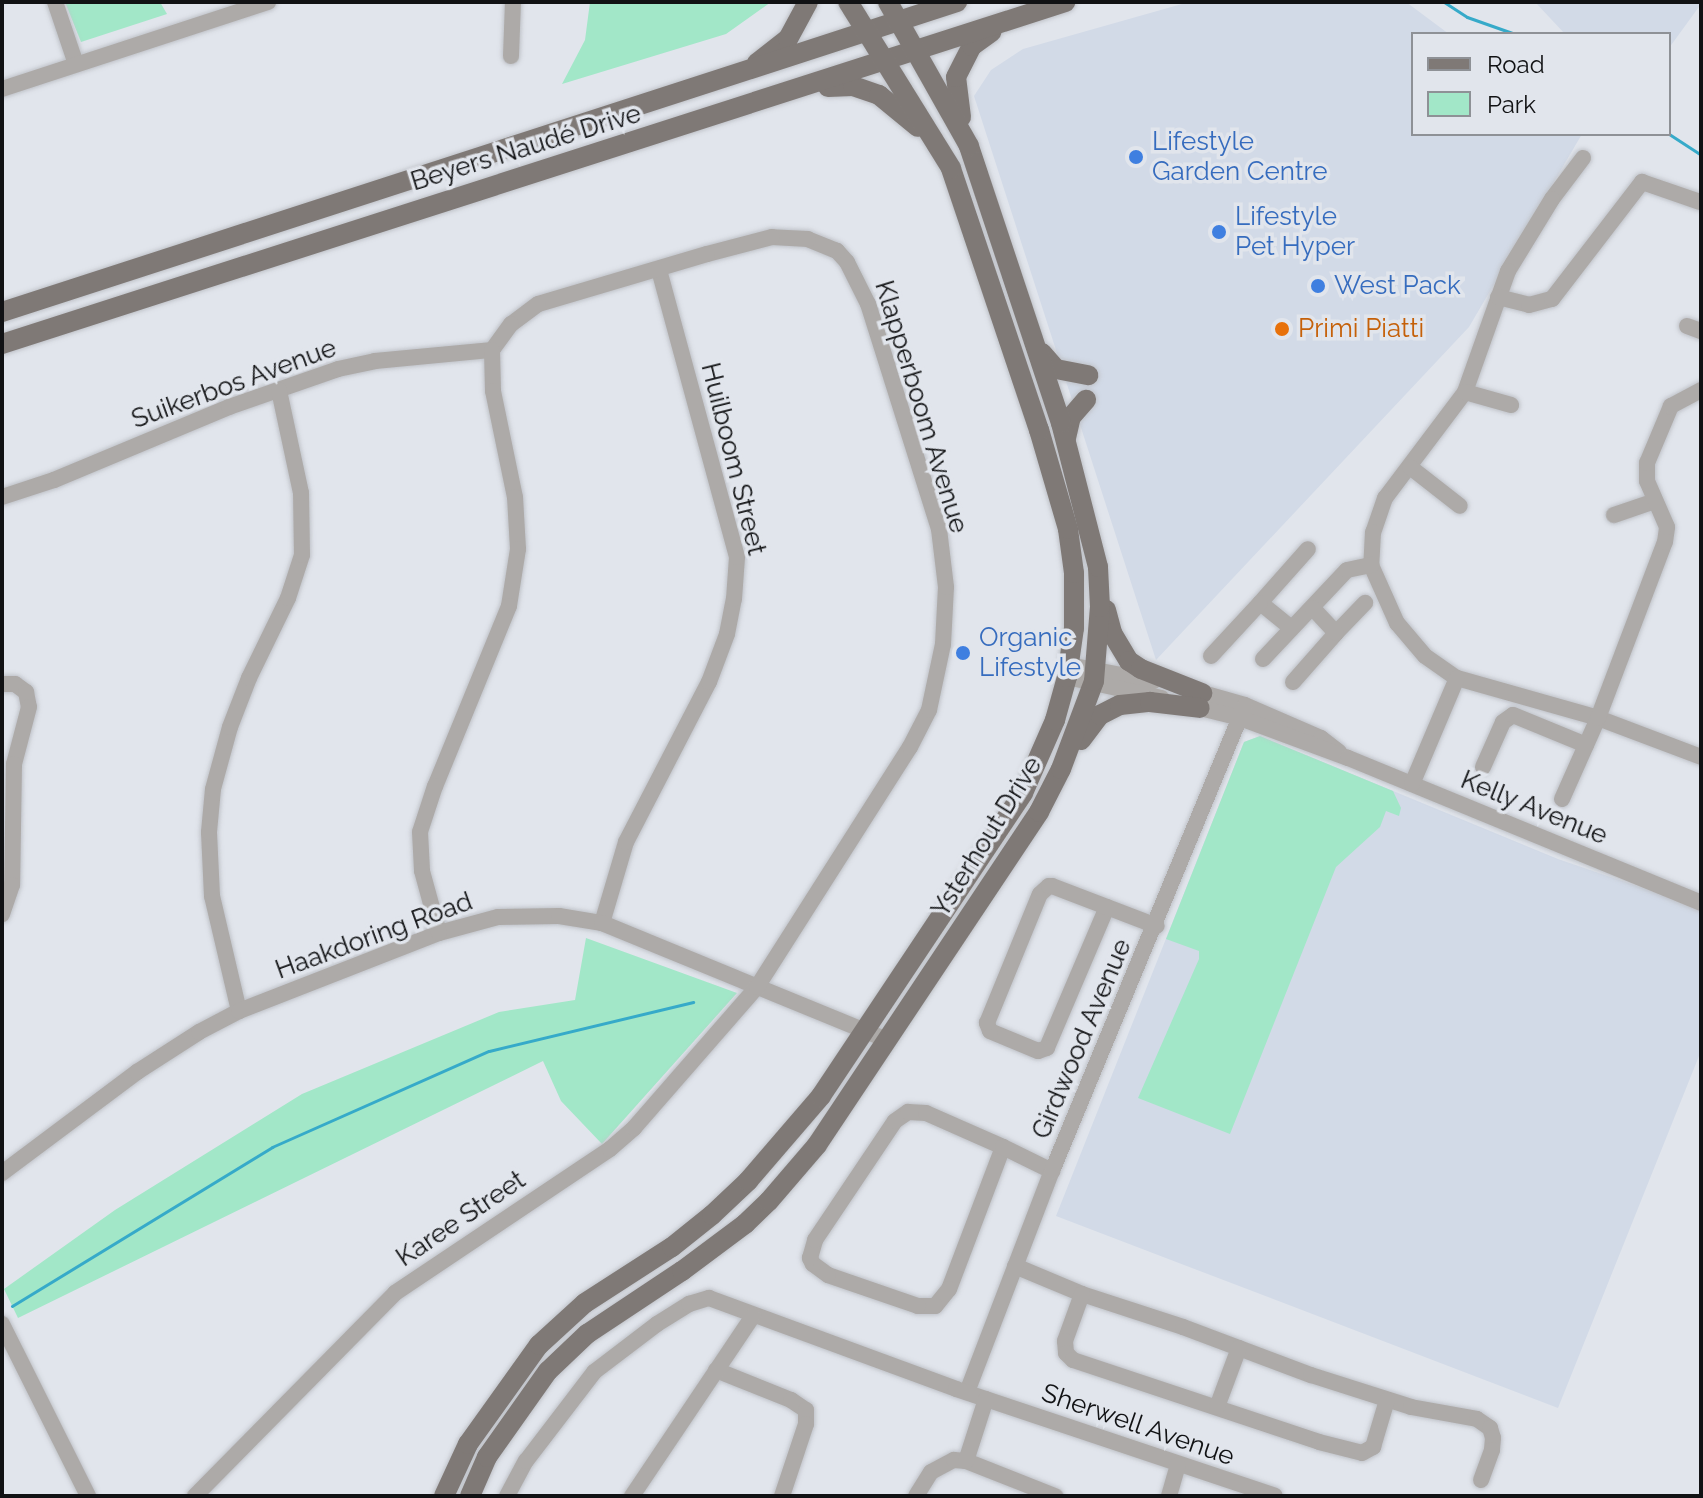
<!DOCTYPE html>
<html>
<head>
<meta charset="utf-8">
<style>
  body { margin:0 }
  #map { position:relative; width:1703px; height:1498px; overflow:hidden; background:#e1e5ec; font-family:Raleway,sans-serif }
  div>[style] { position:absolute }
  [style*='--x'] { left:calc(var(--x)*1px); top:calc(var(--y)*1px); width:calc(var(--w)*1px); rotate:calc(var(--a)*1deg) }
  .built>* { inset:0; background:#d2dae7 }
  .green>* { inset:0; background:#a2e7c8 }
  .stream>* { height:3px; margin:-1.5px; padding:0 1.5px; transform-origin:1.5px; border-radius:1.5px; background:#36aac9 }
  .roads { filter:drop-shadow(0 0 2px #c0c3c9) drop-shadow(0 0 2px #c0c3c9) }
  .minor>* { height:16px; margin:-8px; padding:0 8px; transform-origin:8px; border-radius:8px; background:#adaaa8 }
  .major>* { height:20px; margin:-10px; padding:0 10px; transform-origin:10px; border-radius:10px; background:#7f7976 }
  .dots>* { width:22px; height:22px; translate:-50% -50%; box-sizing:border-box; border:4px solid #e1e5ec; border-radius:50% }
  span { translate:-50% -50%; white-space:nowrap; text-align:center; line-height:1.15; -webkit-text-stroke:7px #e1e5ec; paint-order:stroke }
  .shop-label { font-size:26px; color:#366cbe }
  .left { translate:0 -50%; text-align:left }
  .street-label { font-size:26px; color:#111214 }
  .food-label { font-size:26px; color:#c56008 }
  .frame { position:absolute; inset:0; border:4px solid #111214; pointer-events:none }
  .legend { position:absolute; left:1411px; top:32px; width:260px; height:104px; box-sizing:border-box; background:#e1e5ec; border:2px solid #8e9196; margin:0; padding:10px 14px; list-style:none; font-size:24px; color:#111214 }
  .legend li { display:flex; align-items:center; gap:16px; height:40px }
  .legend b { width:40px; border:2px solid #8e9196 }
</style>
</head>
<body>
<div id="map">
  <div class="built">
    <i style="clip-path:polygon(1189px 2px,1406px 2px,1449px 34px,1413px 34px,1413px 134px,1582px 134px,1469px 327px,1156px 660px,974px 96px,991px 70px,1023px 49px)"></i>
    <i style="clip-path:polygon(1535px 2px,1701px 2px,1701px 4px,1669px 48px,1669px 34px,1565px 34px)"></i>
    <i style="clip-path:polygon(1260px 736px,1558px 859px,1701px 908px,1701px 1051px,1558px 1408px,1056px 1216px,1244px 742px)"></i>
  </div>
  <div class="green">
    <i style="clip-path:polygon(65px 2px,160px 2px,167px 14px,81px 42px)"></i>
    <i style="clip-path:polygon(590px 2px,771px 2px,726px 34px,562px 84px,585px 40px)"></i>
    <i style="clip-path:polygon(1260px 736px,1393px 791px,1401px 808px,1399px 816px,1386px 811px,1380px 827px,1336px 867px,1230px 1134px,1138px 1098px,1199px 959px,1199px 951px,1166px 939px,1244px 742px)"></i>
    <i style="clip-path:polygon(586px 938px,737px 993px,602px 1144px,561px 1101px,543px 1061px,18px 1318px,4px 1289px,115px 1210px,302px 1094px,499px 1012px,575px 1000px)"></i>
  </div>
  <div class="stream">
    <i style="--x:1444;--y:2;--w:27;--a:33"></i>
    <i style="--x:1467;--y:17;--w:51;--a:19.5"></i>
    <i style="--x:1669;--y:134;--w:38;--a:33"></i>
    <i style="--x:12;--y:1306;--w:305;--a:-31.4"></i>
    <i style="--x:272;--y:1147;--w:237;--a:-23.9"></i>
    <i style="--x:489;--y:1051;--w:210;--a:-13.5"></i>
  </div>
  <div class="roads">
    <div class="minor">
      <i style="--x:55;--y:2;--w:65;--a:71.3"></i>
      <i style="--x:511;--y:56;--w:54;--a:-87.9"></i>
      <i style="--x:2;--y:89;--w:280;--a:-18.1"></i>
      <i style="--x:1583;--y:158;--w:51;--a:127.1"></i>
      <i style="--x:1552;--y:199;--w:84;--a:121.4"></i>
      <i style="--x:1508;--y:271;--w:128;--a:109.6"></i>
      <i style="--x:1465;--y:392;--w:133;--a:127"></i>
      <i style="--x:1385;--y:498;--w:36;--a:109"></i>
      <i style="--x:1373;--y:532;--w:33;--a:93"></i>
      <i style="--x:1371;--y:565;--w:64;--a:65.9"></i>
      <i style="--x:1397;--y:623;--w:43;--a:49.7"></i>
      <i style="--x:1425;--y:656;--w:39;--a:35"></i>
      <i style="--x:1457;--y:678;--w:147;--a:15.8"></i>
      <i style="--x:1598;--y:718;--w:110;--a:20.7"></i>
      <i style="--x:1498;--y:297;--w:32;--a:14"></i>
      <i style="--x:1529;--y:305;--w:24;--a:-15"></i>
      <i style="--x:1552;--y:299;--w:148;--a:-52.4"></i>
      <i style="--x:1642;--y:182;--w:61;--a:19"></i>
      <i style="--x:1687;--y:326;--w:15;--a:20"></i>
      <i style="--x:1465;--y:392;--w:48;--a:15.8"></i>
      <i style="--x:1410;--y:467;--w:63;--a:38"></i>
      <i style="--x:2;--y:497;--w:55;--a:-18.1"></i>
      <i style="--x:54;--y:480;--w:190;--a:-22.6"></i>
      <i style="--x:229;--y:407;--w:115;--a:-19.2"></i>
      <i style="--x:338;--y:369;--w:38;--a:-12"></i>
      <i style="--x:375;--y:361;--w:118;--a:-5.4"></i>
      <i style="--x:1614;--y:515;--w:43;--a:-18.9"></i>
      <i style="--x:1290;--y:627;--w:38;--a:-141"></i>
      <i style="--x:1260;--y:603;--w:72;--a:-48.4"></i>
      <i style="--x:1336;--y:633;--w:42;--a:-46"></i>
      <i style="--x:1211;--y:656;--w:72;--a:-47.2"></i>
      <i style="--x:1263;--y:659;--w:122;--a:-46.7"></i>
      <i style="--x:1347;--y:570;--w:25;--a:-12"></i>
      <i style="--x:1069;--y:665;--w:86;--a:10.8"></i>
      <i style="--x:1067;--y:677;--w:97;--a:12.5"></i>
      <i style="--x:1293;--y:682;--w:65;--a:-48.7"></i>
      <i style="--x:1336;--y:633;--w:34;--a:-133"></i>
      <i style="--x:2;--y:684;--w:13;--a:0"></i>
      <i style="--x:15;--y:684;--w:14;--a:36"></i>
      <i style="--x:26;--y:692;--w:15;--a:79"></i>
      <i style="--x:29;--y:707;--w:59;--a:104.7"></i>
      <i style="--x:14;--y:764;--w:121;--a:90.9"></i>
      <i style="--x:12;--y:885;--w:31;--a:109"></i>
      <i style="--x:1192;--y:690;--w:55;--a:15.8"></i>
      <i style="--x:1245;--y:705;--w:83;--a:23.5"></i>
      <i style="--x:1321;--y:738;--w:23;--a:38"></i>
      <i style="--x:1188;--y:705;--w:54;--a:14"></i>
      <i style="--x:1240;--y:718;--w:115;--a:20.3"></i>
      <i style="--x:1348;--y:758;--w:382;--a:22.3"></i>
      <i style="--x:1483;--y:767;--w:49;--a:-66"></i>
      <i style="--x:1503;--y:722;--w:12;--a:-35"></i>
      <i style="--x:1513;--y:715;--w:79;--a:22.3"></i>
      <i style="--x:1412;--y:784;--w:115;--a:-67"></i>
      <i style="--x:1562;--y:799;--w:89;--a:-66"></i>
      <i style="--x:1598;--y:718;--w:188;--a:-69.2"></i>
      <i style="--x:1665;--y:542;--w:15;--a:-82"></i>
      <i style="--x:1667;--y:527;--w:50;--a:-113.5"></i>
      <i style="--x:1647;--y:481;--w:18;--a:-90"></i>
      <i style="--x:1647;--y:463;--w:62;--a:-67.2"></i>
      <i style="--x:1671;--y:406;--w:34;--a:-28"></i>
      <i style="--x:1107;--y:907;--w:153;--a:113.1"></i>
      <i style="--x:1047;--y:1048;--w:9;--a:162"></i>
      <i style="--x:1038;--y:1051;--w:52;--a:-157.4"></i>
      <i style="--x:990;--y:1031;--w:9;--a:-111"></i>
      <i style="--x:987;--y:1023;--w:139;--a:-67.7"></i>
      <i style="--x:1040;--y:894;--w:12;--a:-42"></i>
      <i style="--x:1049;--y:886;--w:3;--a:0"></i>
      <i style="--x:1052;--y:886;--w:112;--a:20.9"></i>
      <i style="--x:602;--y:923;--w:84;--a:-73.5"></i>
      <i style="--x:626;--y:842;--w:180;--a:-62.6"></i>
      <i style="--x:709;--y:682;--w:51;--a:-69.4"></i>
      <i style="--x:727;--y:634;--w:36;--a:-79"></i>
      <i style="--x:734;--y:599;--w:42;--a:-85.9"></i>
      <i style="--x:737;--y:557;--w:297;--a:-105.2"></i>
      <i style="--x:239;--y:1011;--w:118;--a:-103.2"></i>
      <i style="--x:212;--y:896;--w:64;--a:-92.7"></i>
      <i style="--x:209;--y:832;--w:43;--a:-84.7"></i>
      <i style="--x:213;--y:789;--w:64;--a:-74.7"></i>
      <i style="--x:230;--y:727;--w:53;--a:-68.8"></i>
      <i style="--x:249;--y:678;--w:89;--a:-64"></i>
      <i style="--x:288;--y:598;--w:45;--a:-72"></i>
      <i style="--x:302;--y:555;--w:62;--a:-90.9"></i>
      <i style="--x:301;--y:493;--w:105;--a:-102.1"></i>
      <i style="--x:1003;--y:1147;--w:152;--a:110.8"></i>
      <i style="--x:949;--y:1289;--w:22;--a:129"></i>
      <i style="--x:935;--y:1306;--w:17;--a:180"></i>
      <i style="--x:918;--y:1306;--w:95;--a:-161"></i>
      <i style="--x:828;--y:1275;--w:19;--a:-144"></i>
      <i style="--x:813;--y:1264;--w:7;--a:-117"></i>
      <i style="--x:810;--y:1258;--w:19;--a:-74"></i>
      <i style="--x:815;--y:1240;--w:143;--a:-56.1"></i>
      <i style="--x:895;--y:1121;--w:16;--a:-35"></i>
      <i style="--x:908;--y:1112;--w:18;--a:3"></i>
      <i style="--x:926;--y:1113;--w:84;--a:23.8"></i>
      <i style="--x:1003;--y:1147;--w:55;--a:26.1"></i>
      <i style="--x:2;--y:1173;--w:169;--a:-36.8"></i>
      <i style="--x:137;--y:1072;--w:74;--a:-32.8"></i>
      <i style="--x:199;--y:1032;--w:45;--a:-27.7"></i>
      <i style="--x:239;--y:1011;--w:215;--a:-21.3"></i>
      <i style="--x:439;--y:933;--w:61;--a:-15.2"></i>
      <i style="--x:498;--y:917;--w:61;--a:-0.9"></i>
      <i style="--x:559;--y:916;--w:44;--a:9.2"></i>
      <i style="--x:602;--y:923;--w:308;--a:22.3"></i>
      <i style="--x:1015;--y:1266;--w:73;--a:22.7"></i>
      <i style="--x:1082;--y:1294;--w:106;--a:18.1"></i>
      <i style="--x:1183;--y:1327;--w:137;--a:20.6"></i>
      <i style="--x:1311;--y:1375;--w:105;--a:17.7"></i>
      <i style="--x:1411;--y:1407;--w:67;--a:10.3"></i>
      <i style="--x:1477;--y:1419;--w:16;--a:35"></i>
      <i style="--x:1490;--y:1428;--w:10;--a:73"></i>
      <i style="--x:1493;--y:1438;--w:12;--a:95"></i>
      <i style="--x:1492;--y:1450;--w:32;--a:110"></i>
      <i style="--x:1082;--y:1294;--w:50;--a:109.9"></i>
      <i style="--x:1065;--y:1341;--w:12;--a:85"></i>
      <i style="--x:1066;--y:1353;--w:10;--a:45"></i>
      <i style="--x:1073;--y:1360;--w:259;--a:18.4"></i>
      <i style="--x:1319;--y:1442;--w:44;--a:14.3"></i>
      <i style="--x:1362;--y:1453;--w:13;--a:-29"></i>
      <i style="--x:1373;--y:1447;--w:49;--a:-73.4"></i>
      <i style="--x:2;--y:1324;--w:192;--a:63.4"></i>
      <i style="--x:716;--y:1370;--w:81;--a:21.8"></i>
      <i style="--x:791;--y:1400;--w:18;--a:34"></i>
      <i style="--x:806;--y:1410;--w:14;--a:90"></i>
      <i style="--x:806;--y:1424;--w:76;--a:108.4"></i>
      <i style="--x:967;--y:1392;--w:237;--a:-69"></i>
      <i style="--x:1052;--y:1171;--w:504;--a:-67.5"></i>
      <i style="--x:1217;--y:1407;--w:63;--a:-69.6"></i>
      <i style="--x:966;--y:1461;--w:96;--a:21.5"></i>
      <i style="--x:195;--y:1496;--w:285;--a:-45.4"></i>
      <i style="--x:395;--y:1293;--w:259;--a:-33.8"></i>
      <i style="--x:610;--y:1149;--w:32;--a:-41"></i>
      <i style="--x:634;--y:1128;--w:187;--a:-48.9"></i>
      <i style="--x:757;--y:987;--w:285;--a:-57.5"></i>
      <i style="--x:910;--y:747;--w:42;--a:-62.8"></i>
      <i style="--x:929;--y:710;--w:67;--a:-78"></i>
      <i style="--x:943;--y:644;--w:57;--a:-87"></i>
      <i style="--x:946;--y:587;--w:58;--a:-96.9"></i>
      <i style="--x:939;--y:529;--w:236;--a:-107.5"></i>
      <i style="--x:868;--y:304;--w:47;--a:-116.6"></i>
      <i style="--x:847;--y:262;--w:15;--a:-132"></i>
      <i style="--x:837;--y:251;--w:31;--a:-158"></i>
      <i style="--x:808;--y:239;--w:36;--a:-177"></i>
      <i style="--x:772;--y:237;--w:67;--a:165.3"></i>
      <i style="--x:707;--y:254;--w:176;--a:163.5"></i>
      <i style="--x:538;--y:304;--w:34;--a:143"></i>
      <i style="--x:511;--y:324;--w:32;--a:126"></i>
      <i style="--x:492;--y:350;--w:41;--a:88.6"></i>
      <i style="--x:493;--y:391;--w:108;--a:78.3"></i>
      <i style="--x:515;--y:497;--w:52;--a:86.7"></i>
      <i style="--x:518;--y:549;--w:58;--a:99"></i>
      <i style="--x:509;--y:606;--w:195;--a:112.3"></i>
      <i style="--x:435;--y:786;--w:48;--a:108.1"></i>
      <i style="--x:420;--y:832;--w:39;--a:87"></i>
      <i style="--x:422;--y:871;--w:64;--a:74.7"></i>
      <i style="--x:507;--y:1496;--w:40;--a:-62"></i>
      <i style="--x:526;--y:1461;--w:112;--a:-52.6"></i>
      <i style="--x:594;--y:1372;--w:79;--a:-37.3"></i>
      <i style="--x:657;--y:1324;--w:38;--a:-32"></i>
      <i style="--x:689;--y:1304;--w:21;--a:-17"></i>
      <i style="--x:709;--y:1298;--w:263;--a:20.2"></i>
      <i style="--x:956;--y:1389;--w:336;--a:18.5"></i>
      <i style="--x:632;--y:1496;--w:217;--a:-56.1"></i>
      <i style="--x:916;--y:1496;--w:28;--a:-58"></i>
      <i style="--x:931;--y:1472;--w:26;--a:-28"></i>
      <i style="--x:954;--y:1460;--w:12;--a:5"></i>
      <i style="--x:966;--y:1461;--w:65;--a:-72.1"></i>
      <i style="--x:1169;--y:1496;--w:32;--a:-74"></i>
    </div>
    <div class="major">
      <i style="--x:757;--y:63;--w:39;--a:-38"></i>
      <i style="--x:788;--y:39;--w:42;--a:-61.6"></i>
      <i style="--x:828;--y:87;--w:25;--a:-2"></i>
      <i style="--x:853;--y:86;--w:28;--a:19"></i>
      <i style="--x:879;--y:95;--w:50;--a:39.4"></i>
      <i style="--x:961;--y:117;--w:40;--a:-97.1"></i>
      <i style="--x:956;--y:77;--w:35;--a:-63"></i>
      <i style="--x:972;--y:46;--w:24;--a:-36"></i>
      <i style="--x:2;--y:312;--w:1004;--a:-17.98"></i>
      <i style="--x:2;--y:344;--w:1117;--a:-17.83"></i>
      <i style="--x:1042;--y:353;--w:21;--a:49"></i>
      <i style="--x:1056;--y:369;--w:33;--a:11"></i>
      <i style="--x:1066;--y:438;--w:22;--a:-77"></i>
      <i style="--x:1071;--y:417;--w:23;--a:-49"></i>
      <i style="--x:1106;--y:610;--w:24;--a:75"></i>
      <i style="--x:1112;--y:633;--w:33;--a:59"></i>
      <i style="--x:1129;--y:661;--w:14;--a:34"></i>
      <i style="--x:1141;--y:669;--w:66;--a:21.5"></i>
      <i style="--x:1081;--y:740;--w:31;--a:-53"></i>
      <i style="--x:1100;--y:715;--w:22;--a:-27"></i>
      <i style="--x:1120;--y:705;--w:30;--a:-6"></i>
      <i style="--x:1150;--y:702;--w:50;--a:6.8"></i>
      <i style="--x:444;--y:1496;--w:57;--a:-65.2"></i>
      <i style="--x:468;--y:1444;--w:122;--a:-54.4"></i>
      <i style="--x:539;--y:1345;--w:62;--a:-42.4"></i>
      <i style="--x:585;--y:1303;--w:103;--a:-32.8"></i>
      <i style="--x:672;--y:1247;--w:51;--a:-38.7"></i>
      <i style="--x:712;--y:1215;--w:50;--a:-43.4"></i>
      <i style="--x:748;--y:1181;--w:112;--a:-49.3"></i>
      <i style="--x:821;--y:1096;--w:364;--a:-56.3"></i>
      <i style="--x:1023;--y:793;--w:80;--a:-66.3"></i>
      <i style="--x:1055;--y:720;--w:45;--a:-74.4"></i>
      <i style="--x:1067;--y:677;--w:49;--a:-81.9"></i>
      <i style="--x:1074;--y:628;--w:55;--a:-90"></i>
      <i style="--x:1074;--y:573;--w:44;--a:-97.8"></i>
      <i style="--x:1068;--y:529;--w:103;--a:-106.3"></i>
      <i style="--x:1039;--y:430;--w:276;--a:-108.6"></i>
      <i style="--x:951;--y:168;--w:195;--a:-121.8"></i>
      <i style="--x:470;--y:1496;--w:43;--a:-66.4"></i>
      <i style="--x:487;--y:1457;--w:105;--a:-54.7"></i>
      <i style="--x:548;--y:1371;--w:54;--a:-43.5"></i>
      <i style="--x:587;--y:1334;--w:114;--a:-33.6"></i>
      <i style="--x:682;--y:1271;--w:79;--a:-36.7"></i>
      <i style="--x:745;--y:1224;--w:33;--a:-44"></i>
      <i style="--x:769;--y:1201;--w:74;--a:-49.4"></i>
      <i style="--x:817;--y:1145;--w:400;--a:-56.3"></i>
      <i style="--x:1039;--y:812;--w:48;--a:-62.9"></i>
      <i style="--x:1061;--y:769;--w:94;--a:-69.4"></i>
      <i style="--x:1094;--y:681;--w:74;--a:-85.4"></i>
      <i style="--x:1100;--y:607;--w:40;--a:-92.9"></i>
      <i style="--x:1098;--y:567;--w:149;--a:-104.4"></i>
      <i style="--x:1061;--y:423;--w:292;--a:-108.4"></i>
      <i style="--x:969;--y:146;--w:165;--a:-119.4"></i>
    </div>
  </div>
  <div class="dots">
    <i style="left:1136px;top:157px;background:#3f7fe0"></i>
    <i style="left:1219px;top:232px;background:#3f7fe0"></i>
    <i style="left:1318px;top:286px;background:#3f7fe0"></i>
    <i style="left:1282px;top:329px;background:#e8710a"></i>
    <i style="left:963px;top:653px;background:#3f7fe0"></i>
  </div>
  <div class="shop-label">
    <span class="left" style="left:1152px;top:157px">Lifestyle<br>Garden Centre</span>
    <span class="left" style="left:1235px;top:232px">Lifestyle<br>Pet Hyper</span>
    <span class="left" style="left:1334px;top:286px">West Pack</span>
    <span class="left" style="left:979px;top:653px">Organic<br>Lifestyle</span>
  </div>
  <div class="street-label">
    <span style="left:526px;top:148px;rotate:-17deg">Beyers Naudé Drive</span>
    <span style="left:234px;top:384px;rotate:-20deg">Suikerbos Avenue</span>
    <span style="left:921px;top:407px;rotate:73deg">Klapperboom Avenue</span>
    <span style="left:733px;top:459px;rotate:76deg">Huilboom Street</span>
    <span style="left:1534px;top:808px;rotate:22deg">Kelly Avenue</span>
    <span style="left:987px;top:837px;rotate:-58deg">Ysterhout Drive</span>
    <span style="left:374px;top:936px;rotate:-20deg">Haakdoring Road</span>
    <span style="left:1082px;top:1039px;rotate:-67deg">Girdwood Avenue</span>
    <span style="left:461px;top:1219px;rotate:-34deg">Karee Street</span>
    <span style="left:1138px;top:1425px;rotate:19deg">Sherwell Avenue</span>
  </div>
  <div class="food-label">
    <span class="left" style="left:1298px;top:329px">Primi Piatti</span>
  </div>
  <div class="frame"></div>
  <ul class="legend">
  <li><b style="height:10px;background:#7f7976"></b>Road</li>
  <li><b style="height:22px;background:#a2e7c8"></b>Park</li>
  </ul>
</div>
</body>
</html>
